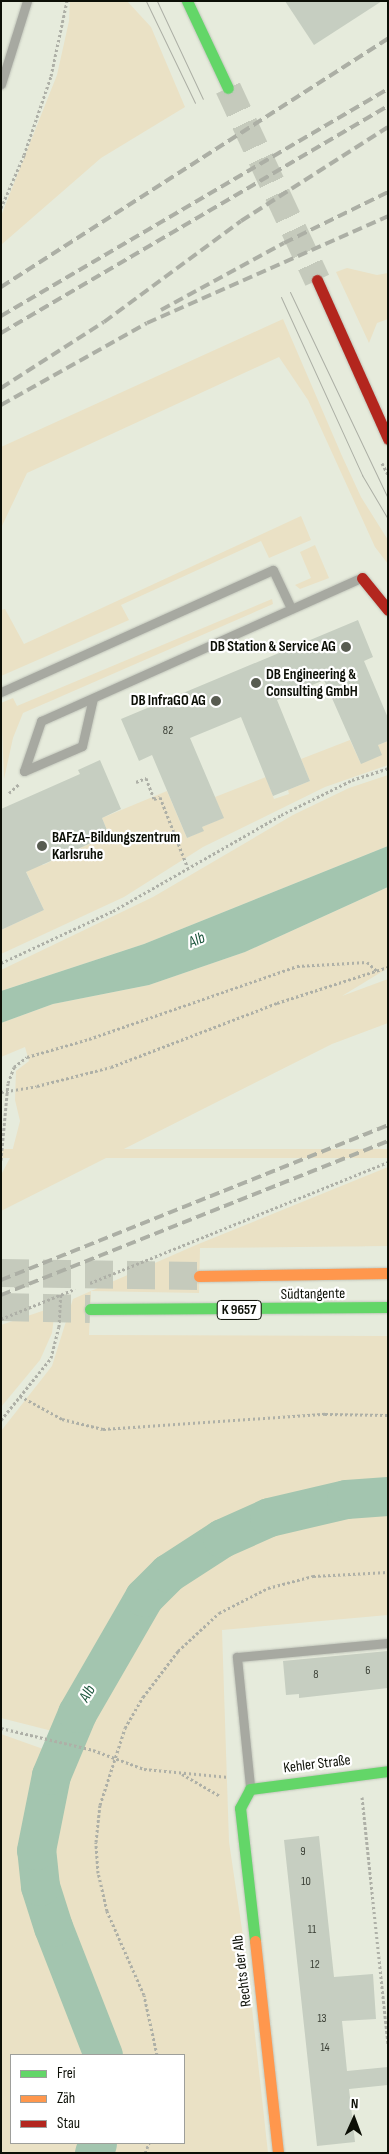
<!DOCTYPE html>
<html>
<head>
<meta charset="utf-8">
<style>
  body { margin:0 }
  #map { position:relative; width:389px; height:2154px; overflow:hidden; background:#e6ebdc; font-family:"Sofia Sans Condensed",sans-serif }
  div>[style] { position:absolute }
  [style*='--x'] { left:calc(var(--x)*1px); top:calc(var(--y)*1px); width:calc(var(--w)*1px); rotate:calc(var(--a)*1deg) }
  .green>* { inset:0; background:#eae1c5; transform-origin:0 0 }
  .water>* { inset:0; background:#a3c5af }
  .river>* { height:39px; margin:-19.5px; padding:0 19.5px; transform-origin:19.5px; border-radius:19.5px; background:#a3c5af }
  .building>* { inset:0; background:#c6cec1 }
  .secondary-tunnel>* { height:26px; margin-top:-13px; transform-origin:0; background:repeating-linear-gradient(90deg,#c5cabc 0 26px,transparent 0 39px) }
  .highway-tunnel>* { height:28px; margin-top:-14px; transform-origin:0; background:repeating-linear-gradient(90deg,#c5cabc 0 28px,transparent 0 42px) }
  .path>* { height:3px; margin-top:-1.5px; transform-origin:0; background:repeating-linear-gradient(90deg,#aeb0a7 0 2.5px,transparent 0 5px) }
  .roads { filter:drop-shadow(0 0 1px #c2c6bb) drop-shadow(0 0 1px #c2c6bb) }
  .lane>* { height:9px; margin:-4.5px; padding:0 4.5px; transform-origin:4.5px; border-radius:4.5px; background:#a7a9a1 }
  .fast>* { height:11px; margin:-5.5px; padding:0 5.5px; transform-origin:5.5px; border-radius:5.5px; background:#63d668 }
  .slow>* { height:11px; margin:-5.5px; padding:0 5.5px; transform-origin:5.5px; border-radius:5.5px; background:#ff974d }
  .jam>* { height:11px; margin:-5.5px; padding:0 5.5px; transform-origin:5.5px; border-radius:5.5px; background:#b3261e }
  .tram>* { height:1px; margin:-0.5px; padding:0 0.5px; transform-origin:0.5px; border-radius:0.5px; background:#acafa5 }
  .rail>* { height:4px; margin-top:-2px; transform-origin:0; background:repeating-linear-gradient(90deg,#acafa5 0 10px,transparent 0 15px) }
  .path-bridge>* { height:3px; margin-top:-1.5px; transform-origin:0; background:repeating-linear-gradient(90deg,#aeb0a7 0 2.5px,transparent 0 5px) }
  .dots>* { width:14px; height:14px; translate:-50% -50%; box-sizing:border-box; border:2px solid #fff; border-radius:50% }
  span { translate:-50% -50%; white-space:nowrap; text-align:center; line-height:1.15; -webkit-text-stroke:4.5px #fff; paint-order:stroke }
  .number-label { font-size:12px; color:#3a3f35 }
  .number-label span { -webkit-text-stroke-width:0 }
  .shield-label span { padding:1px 4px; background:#fff; border:1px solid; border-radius:4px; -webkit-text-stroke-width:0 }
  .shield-label { font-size:14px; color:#0c0f06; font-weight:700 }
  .poi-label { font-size:15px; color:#0c0f06; font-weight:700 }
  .right { translate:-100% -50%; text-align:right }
  .left { translate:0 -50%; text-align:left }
  .street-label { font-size:15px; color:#0c0f06 }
  .water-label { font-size:16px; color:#1d563d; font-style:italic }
  .frame { position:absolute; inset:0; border:2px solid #0c0f06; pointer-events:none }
  .legend { position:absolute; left:10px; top:2054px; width:175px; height:90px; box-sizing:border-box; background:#fff; border:1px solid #9e9f9b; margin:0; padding:6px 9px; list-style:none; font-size:15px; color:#0c0f06 }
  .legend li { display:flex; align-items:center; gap:10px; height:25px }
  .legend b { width:25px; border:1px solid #9e9f9b }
  .north { position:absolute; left:329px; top:2094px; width:50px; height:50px; -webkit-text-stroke:4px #fff; paint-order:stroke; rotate:2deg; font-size:14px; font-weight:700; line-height:20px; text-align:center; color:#0c0f06 }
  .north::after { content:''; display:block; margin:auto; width:18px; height:22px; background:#0c0f06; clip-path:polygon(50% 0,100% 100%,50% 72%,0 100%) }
</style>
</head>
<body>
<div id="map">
  <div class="green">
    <i style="clip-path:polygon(70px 1px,127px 1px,151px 27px,185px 107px,101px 158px,1px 245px,1px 216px,57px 75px,69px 21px)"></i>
    <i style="clip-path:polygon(347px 268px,377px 275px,388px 273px,388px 319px,377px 323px,369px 343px,336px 272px)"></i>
    <i style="clip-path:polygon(283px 319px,342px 456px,361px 497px,388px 540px,388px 564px,375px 547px,308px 400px,279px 357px,27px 473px,1px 528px,1px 447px)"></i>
    <i style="clip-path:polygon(301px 516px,311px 540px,269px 558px,261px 541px,121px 605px,129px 620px,1px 676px,1px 610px,5px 609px,24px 644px)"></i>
    <i style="clip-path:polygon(315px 545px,329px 578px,300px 589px,295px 585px,311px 578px,300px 552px)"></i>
    <i style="clip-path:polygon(272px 599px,273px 604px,23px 713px,13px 738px,4px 779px,1px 703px,13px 698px,17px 706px)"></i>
    <i style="clip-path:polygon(350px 740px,361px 764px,378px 745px,388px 741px,388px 765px,325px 787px,203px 847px,124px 897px,1px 954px,1px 930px,44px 910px,23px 865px,43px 865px,109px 835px,102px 818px,167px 791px,187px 838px,203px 831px,202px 827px,223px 818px,215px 797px,266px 777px,274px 799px,289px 794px,288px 790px,310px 781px,301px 759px)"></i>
    <i style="clip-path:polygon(388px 775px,388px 846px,144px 944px,1px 991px,1px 970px,153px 897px,293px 815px,349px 788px)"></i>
    <i style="clip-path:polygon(388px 887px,388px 968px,342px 996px,388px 979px,388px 1023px,332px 1044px,1px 1211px,1px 1175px,11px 1156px,20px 1121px,15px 1100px,16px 1071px,29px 1061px,25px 1047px,1px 1057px,1px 1023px,53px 1004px,149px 985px,245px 952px)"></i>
    <i style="left:388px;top:1149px;width:9px;height:417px;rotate:90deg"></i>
    <i style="clip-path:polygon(evenodd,388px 1167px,388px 1246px,200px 1248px,199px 1293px,91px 1291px,89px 1335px,388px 1336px,388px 1615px,222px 1630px,229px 1842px,247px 1963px,268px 2153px,1px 2153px,1px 1734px,60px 1755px,68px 1735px,1px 1718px,1px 1431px,52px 1366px,73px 1299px,91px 1291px,196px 1245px,388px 1167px,11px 2055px,184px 2055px,184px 2143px,11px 2143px,11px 2055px)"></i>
    <i style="clip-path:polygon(51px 1308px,54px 1317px,52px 1333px,40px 1360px,1px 1407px,1px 1325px)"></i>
  </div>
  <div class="water">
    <i style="clip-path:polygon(388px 846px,388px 887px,245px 952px,149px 985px,53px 1004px,1px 1023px,1px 991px,144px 944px)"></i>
  </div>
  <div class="river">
    <i style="--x:103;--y:2055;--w:137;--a:-111.3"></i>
    <i style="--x:53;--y:1927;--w:43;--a:-107.6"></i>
    <i style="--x:40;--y:1886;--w:36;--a:-96"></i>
    <i style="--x:36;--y:1850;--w:76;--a:-78.7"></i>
    <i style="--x:51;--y:1775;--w:67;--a:-67.2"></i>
    <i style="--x:77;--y:1713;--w:134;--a:-60"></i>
    <i style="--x:144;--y:1597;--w:34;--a:-45"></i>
    <i style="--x:168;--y:1573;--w:64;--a:-32.9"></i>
    <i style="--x:222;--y:1538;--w:51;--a:-24.1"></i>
    <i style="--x:269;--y:1517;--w:79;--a:-13.2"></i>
    <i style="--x:346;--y:1499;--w:42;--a:-4.1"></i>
    <i style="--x:94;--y:2153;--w:10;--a:-73"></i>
  </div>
  <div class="building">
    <i style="clip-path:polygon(285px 1px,382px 1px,314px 45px)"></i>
    <i style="clip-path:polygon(358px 620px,373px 657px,364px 661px,388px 718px,388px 741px,378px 745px,382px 755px,361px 764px,324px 680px,277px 700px,310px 781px,273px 796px,241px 717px,190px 738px,224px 818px,202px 827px,204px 831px,187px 838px,152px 755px,139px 761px,121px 719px)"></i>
    <i style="clip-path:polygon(100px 760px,121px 809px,102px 818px,109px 835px,26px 872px,44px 910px,1px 930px,1px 809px,80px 774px,78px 770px)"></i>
    <i style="clip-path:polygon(388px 1651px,388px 1688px,299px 1698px,299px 1694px,286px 1695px,283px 1661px)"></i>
    <i style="clip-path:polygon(319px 1836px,334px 1977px,373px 1974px,376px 2019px,342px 2021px,347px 2071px,388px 2067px,388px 2085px,349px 2089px,355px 2142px,317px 2146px,284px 1840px)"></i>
  </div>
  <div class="secondary-tunnel">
    <i style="--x:228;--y:88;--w:212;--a:65.1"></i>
  </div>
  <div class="highway-tunnel">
    <i style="--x:1;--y:1273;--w:198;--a:0.9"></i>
    <i style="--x:1;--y:1307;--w:89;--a:1.3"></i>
  </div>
  <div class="path">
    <i style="--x:1;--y:208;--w:58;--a:-66.5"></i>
    <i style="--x:24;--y:155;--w:83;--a:-71.1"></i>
    <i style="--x:51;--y:76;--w:77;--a:-78"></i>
    <i style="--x:382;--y:463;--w:13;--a:63"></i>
    <i style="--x:136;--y:782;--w:11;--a:-22"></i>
    <i style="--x:146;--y:778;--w:22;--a:69"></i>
    <i style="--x:154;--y:799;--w:6;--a:-18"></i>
    <i style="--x:160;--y:797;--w:74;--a:68.6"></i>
    <i style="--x:9;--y:793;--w:13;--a:-42"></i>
    <i style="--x:1;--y:963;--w:123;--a:-24.9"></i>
    <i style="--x:113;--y:911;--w:193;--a:-29.7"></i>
    <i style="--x:281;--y:815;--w:79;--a:-26.2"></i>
    <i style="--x:352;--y:780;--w:38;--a:-18"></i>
    <i style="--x:37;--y:1086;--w:76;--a:-14.4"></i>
    <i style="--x:111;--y:1067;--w:178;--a:-21.1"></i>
    <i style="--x:277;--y:1003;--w:117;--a:-18"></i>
    <i style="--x:1;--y:1160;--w:77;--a:-84.8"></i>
    <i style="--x:8;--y:1083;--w:17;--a:-69"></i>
    <i style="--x:14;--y:1067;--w:16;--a:-38"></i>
    <i style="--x:27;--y:1057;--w:65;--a:-16.2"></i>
    <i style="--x:89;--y:1039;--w:220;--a:-19.3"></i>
    <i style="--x:297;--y:966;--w:70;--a:-3.3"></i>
    <i style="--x:367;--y:962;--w:13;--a:42"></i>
    <i style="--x:90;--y:1283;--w:322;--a:-22.1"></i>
    <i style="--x:1;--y:1319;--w:80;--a:-22.1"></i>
    <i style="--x:20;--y:1396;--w:48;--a:28.7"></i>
    <i style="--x:62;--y:1419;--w:42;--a:13.7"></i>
    <i style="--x:103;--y:1429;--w:223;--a:-3.9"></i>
    <i style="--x:325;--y:1414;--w:63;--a:0.9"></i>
    <i style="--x:1;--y:1420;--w:80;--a:-51.1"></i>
    <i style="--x:51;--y:1358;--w:32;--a:-76"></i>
    <i style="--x:59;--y:1327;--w:33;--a:-87"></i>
    <i style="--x:1;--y:1728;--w:95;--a:13.4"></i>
    <i style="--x:93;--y:1750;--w:54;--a:20.4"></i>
    <i style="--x:144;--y:1769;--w:85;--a:5.4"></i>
    <i style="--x:182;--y:1774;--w:44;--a:30.1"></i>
    <i style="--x:362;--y:1797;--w:249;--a:84"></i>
    <i style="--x:157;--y:2055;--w:61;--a:-102.2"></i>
    <i style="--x:144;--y:1995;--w:92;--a:-113.8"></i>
    <i style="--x:107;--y:1911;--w:39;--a:-103"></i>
    <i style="--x:98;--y:1873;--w:31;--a:-94"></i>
    <i style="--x:96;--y:1842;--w:37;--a:-84"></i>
    <i style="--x:100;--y:1805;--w:81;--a:-72"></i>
    <i style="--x:125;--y:1728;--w:36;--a:-60"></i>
    <i style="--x:143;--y:1697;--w:58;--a:-52.7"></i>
    <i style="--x:178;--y:1651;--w:56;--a:-42.8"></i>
    <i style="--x:219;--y:1613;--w:55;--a:-27"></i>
    <i style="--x:268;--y:1588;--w:47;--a:-14.9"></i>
    <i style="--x:313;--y:1576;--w:75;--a:-3.1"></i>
    <i style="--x:145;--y:2153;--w:11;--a:-68"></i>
  </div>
  <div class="roads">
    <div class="lane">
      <i style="--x:1;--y:84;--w:87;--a:-72.6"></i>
      <i style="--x:1;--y:692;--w:298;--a:-24.2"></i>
      <i style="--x:273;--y:570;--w:42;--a:64.7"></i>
      <i style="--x:24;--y:771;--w:53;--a:-71.2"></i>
      <i style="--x:41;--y:721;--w:348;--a:-24.1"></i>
      <i style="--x:24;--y:771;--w:63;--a:-23.3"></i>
      <i style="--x:82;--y:746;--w:49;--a:-77.1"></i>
      <i style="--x:250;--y:1786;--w:130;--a:-95.8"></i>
      <i style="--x:237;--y:1657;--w:152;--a:-5.3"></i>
    </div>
    <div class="fast">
      <i style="--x:187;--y:1;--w:96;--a:64.8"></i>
      <i style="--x:90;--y:1309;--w:298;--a:-0.4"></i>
      <i style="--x:255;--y:1941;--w:134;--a:-96.4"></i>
      <i style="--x:240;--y:1808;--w:21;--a:-62"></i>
      <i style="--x:250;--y:1789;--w:139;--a:-7.4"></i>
    </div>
    <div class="slow">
      <i style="--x:199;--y:1276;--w:189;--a:-0.9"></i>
      <i style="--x:255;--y:1941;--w:213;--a:83.8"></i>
    </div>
    <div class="jam">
      <i style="--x:317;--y:280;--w:174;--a:65.9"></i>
      <i style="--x:362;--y:578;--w:41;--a:50.9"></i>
    </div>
  </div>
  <div class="tram">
    <i style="--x:146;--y:1;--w:113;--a:64.3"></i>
    <i style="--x:157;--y:1;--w:108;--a:64.9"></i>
    <i style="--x:290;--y:292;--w:228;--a:64.6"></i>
    <i style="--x:281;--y:297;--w:196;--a:65.5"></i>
    <i style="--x:362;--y:475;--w:51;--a:59.4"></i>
  </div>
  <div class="rail">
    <i style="--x:1;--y:287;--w:460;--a:-32.7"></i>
    <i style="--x:161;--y:310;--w:140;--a:-28.6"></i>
    <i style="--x:284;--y:243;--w:116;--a:-26.1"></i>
    <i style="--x:1;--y:316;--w:449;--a:-30.4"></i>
    <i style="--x:1;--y:333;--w:449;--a:-30.4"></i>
    <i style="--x:1;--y:388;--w:122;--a:-32.7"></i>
    <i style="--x:104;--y:322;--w:170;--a:-36.4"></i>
    <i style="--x:241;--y:221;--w:174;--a:-32.6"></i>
    <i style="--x:1;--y:405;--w:167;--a:-29.3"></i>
    <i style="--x:147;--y:323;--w:264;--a:-23.9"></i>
    <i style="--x:1;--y:1280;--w:417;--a:-21.8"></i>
    <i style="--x:1;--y:1295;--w:417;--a:-21.7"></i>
  </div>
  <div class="path-bridge">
    <i style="--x:1;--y:1092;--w:36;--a:-9"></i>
  </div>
  <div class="dots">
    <i style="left:346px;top:647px;background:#585c51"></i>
    <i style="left:256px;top:683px;background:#585c51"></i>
    <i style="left:216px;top:701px;background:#585c51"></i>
    <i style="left:42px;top:846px;background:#585c51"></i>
  </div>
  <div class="number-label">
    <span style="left:168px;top:731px">82</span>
    <span style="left:368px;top:1671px">6</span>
    <span style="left:316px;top:1675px">8</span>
    <span style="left:303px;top:1852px">9</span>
    <span style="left:306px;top:1882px">10</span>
    <span style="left:312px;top:1930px">11</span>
    <span style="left:315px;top:1965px">12</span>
    <span style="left:322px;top:2019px">13</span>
    <span style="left:325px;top:2048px">14</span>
  </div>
  <div class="shield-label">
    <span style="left:239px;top:1310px">K 9657</span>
  </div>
  <div class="poi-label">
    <span class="right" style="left:336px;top:647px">DB Station &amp; Service AG</span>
    <span class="left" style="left:266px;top:683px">DB Engineering &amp;<br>Consulting GmbH</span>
    <span class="right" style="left:206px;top:701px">DB InfraGO AG</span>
    <span class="left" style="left:52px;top:846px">BAFzA-Bildungszentrum<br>Karlsruhe</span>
  </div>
  <div class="street-label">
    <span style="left:313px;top:1294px;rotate:-1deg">Südtangente</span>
    <span style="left:317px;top:1764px;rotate:-7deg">Kehler Straße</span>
    <span style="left:242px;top:1971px;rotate:-97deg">Rechts der Alb</span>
  </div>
  <div class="water-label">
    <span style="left:197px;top:941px;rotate:-23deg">Alb</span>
    <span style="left:88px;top:1694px;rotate:-60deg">Alb</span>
  </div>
  <div class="frame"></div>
  <ul class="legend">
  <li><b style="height:6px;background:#63d668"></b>Frei</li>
  <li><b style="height:6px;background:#ff974d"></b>Zäh</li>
  <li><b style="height:6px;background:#b3261e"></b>Stau</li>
  </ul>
  <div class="north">N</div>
</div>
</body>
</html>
